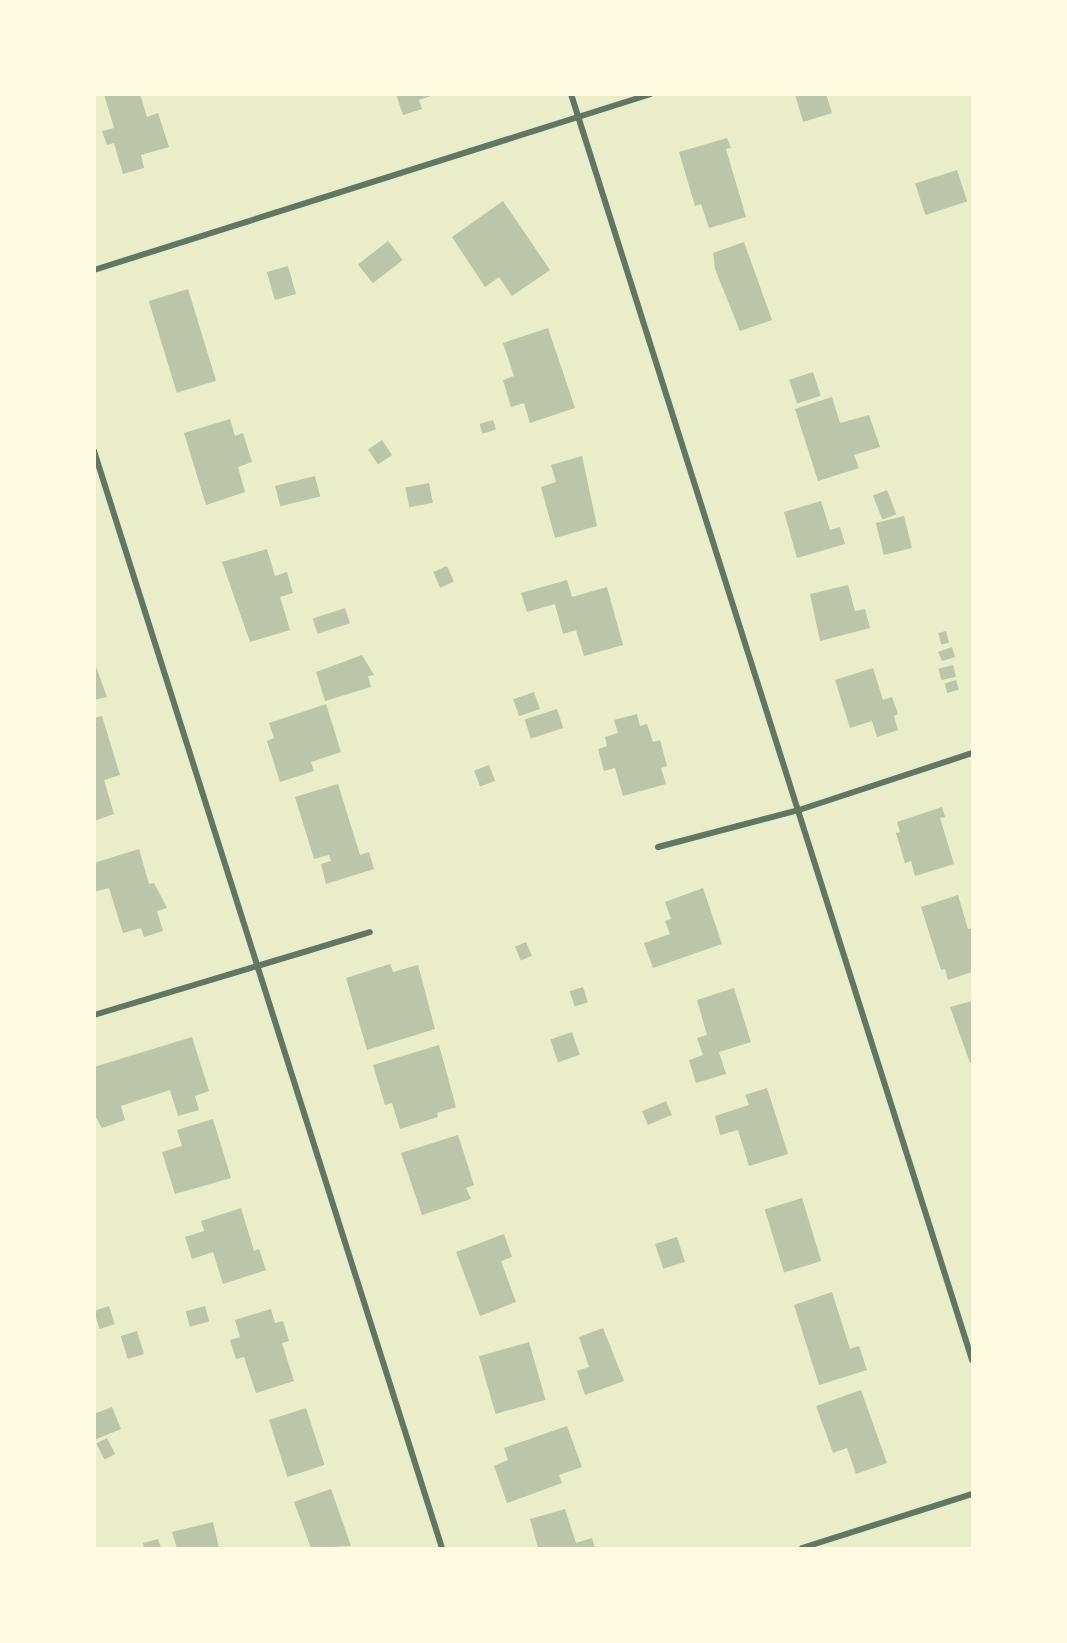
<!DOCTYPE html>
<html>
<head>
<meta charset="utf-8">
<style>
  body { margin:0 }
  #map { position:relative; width:1067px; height:1643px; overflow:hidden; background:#e9edc9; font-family:Manrope,sans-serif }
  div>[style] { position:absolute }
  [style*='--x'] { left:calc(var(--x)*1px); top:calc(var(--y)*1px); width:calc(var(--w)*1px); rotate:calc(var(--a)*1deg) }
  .building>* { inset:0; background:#bcc5a7; transform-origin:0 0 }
  .minor>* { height:6px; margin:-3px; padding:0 3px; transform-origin:3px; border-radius:3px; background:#617663 }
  span { translate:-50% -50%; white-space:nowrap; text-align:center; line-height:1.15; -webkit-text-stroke:6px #fefae0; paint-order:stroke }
  .frame { position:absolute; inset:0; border:96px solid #fefae0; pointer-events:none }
</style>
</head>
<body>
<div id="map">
  <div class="building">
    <i style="clip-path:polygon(104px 94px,140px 94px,147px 117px,158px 113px,169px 147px,141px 155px,144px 168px,123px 174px,114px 143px,107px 145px,102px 131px,114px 128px)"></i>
    <i style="clip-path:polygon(396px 94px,434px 94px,434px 95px,419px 100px,422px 109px,403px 115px)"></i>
    <i style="clip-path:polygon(795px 94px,826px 94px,832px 113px,803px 122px)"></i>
    <i style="clip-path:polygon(727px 138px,731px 148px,726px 149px,746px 217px,709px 228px,701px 204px,695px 206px,679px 152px)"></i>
    <i style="left:957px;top:170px;width:33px;height:44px;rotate:72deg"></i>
    <i style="clip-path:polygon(503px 201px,550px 270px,512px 296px,499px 277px,485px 287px,452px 237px)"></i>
    <i style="left:388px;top:241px;width:24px;height:38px;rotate:52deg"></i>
    <i style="clip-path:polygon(744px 242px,772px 320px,740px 331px,715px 269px,713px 253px)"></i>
    <i style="left:288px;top:266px;width:29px;height:22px;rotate:74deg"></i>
    <i style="left:188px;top:289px;width:96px;height:41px;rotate:73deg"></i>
    <i style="clip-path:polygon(548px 328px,575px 408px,530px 423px,524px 403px,511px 407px,503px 380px,514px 376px,503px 343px)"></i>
    <i style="left:813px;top:372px;width:25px;height:25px;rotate:72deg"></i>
    <i style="clip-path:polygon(832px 397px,840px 423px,869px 415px,880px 447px,854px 455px,859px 468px,818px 481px,795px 409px)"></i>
    <i style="clip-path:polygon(230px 419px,235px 436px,243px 433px,252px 462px,238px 467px,245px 492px,206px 505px,184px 433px)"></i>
    <i style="left:493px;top:420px;width:10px;height:14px;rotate:73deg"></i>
    <i style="left:382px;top:440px;width:18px;height:17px;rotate:56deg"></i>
    <i style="clip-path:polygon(582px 456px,597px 526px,555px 538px,541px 487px,556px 482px,551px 465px)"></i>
    <i style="left:315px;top:476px;width:21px;height:41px;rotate:76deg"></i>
    <i style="left:429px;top:483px;width:20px;height:24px;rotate:79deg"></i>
    <i style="left:887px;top:490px;width:26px;height:15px;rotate:69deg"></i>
    <i style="clip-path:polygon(821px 501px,830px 530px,840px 527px,845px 544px,797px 558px,784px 512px)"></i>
    <i style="left:904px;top:516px;width:33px;height:29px;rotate:76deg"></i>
    <i style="clip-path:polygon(267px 549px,275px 576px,287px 572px,293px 593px,280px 597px,290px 630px,250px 642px,222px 562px)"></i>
    <i style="left:447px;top:566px;width:17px;height:15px;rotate:66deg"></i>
    <i style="clip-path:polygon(567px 580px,572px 597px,607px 587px,623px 645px,584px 656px,576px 630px,563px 634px,555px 604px,527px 612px,521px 593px)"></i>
    <i style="clip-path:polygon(848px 585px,855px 611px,865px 609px,870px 628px,820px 641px,810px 594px)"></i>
    <i style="left:345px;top:608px;width:16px;height:34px;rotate:72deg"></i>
    <i style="left:946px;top:631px;width:12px;height:8px;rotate:76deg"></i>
    <i style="clip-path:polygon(952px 647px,955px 657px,942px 661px,938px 652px)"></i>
    <i style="clip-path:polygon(362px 655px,374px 675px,368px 676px,371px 687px,325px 701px,316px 672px)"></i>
    <i style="clip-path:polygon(94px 661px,107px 697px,94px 700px)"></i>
    <i style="left:953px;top:665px;width:12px;height:15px;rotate:76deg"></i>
    <i style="clip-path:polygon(873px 668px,883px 700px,892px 697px,898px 714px,894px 716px,898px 730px,877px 737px,872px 721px,850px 728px,835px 680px)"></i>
    <i style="left:956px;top:680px;width:10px;height:12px;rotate:73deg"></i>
    <i style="left:534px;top:692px;width:18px;height:22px;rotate:71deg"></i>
    <i style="clip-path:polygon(326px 704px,341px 752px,311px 762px,314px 771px,280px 782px,267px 741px,274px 738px,269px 723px)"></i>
    <i style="left:557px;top:709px;width:20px;height:34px;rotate:72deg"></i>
    <i style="clip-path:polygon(637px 714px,640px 726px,647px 724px,653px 742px,660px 740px,667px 766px,661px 768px,666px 784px,623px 796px,615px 768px,604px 771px,598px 749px,607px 746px,605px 737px,618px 733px,614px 720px)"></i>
    <i style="clip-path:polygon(102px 716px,120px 775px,104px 780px,114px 814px,94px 821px,94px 718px)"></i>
    <i style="left:489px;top:765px;width:17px;height:16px;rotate:69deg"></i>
    <i style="clip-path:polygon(338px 784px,360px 855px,369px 852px,374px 869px,326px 884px,321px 864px,331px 861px,329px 855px,314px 859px,295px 797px)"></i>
    <i style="clip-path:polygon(942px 807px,945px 817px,940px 818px,954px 864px,915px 876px,911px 861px,905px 863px,896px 833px,900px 832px,897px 822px)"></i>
    <i style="clip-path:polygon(139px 849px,149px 884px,154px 883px,167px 908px,157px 911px,163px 931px,144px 937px,141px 928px,123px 933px,109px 888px,94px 892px,94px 863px)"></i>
    <i style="clip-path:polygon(703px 888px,722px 944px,653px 968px,644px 943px,670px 934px,665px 921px,671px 919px,665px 902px)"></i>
    <i style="clip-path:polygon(958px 895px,968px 929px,972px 928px,972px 972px,948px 980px,945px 969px,941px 970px,921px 907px)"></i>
    <i style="left:526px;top:942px;width:15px;height:12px;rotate:67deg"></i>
    <i style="clip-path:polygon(390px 964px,393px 972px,418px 965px,435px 1029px,367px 1050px,346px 978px)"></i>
    <i style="left:583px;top:987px;width:16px;height:14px;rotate:72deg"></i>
    <i style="clip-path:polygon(734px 988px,751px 1042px,719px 1052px,726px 1074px,696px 1083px,689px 1060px,703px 1055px,697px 1038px,707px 1035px,697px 1000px)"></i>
    <i style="clip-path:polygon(972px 1001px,972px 1062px,970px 1063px,950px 1007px)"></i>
    <i style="left:572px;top:1032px;width:24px;height:23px;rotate:71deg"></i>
    <i style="clip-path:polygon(192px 1037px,209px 1091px,195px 1096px,199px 1110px,178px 1116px,170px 1090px,121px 1106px,125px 1120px,102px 1128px,94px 1114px,94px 1067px)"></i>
    <i style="clip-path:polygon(439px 1045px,456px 1107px,437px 1113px,438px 1117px,400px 1129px,392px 1103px,385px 1105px,373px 1065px)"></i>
    <i style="clip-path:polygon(767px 1088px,788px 1154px,749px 1166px,738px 1130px,720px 1135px,715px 1116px,749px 1105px,745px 1095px)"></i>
    <i style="left:666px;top:1101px;width:15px;height:26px;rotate:67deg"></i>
    <i style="clip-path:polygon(213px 1119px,231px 1178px,175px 1194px,162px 1152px,182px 1146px,177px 1130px)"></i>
    <i style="clip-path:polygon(458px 1135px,474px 1185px,466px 1188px,471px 1199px,422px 1215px,401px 1153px)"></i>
    <i style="left:802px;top:1198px;width:66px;height:39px;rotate:73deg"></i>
    <i style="clip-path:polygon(241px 1208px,254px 1251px,259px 1249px,266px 1270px,223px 1284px,213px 1252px,192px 1259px,185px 1237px,204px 1231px,201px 1221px)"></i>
    <i style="clip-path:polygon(504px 1234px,512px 1257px,501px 1261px,516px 1302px,480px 1316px,456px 1252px)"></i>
    <i style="left:677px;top:1237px;width:26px;height:23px;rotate:72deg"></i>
    <i style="clip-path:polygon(832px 1292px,850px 1349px,859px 1346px,867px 1370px,819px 1385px,794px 1305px)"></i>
    <i style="left:109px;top:1306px;width:19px;height:16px;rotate:72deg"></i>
    <i style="left:205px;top:1306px;width:16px;height:20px;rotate:75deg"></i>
    <i style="clip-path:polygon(271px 1309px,275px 1323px,283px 1321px,289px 1341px,282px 1343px,294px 1381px,256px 1393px,244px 1357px,236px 1359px,230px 1340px,240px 1337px,235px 1320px)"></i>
    <i style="clip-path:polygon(603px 1328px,624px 1381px,585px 1395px,577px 1371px,589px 1367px,579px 1337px)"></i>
    <i style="left:137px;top:1331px;width:24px;height:17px;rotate:73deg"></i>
    <i style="left:529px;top:1342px;width:60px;height:52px;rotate:74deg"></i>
    <i style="clip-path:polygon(861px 1390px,887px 1463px,856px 1474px,847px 1448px,833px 1453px,816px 1406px)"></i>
    <i style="clip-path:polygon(112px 1407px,121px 1429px,94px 1440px,94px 1414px)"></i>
    <i style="left:306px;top:1408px;width:60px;height:39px;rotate:72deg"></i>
    <i style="clip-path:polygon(567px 1426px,582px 1467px,559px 1475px,562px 1483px,507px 1503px,494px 1466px,508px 1460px,504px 1448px)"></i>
    <i style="left:107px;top:1438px;width:18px;height:12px;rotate:63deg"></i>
    <i style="clip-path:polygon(331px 1489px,351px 1546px,311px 1548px,294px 1502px)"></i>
    <i style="clip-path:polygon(565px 1509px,576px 1543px,592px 1538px,595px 1548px,538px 1548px,530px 1519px)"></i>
    <i style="clip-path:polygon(213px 1522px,219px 1548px,177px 1548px,172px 1532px)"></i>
    <i style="clip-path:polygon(158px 1539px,161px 1548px,144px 1548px,143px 1543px)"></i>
  </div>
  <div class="minor">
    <i style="--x:571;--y:94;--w:1328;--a:72.42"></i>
    <i style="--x:94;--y:270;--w:584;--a:-17.54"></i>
    <i style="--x:94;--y:451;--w:1151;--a:72.4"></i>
    <i style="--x:658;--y:847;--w:146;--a:-14.7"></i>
    <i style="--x:799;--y:810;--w:182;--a:-18.2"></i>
    <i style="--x:94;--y:1015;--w:288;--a:-16.7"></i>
    <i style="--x:802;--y:1548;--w:178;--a:-17.6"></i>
  </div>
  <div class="frame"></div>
</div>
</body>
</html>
